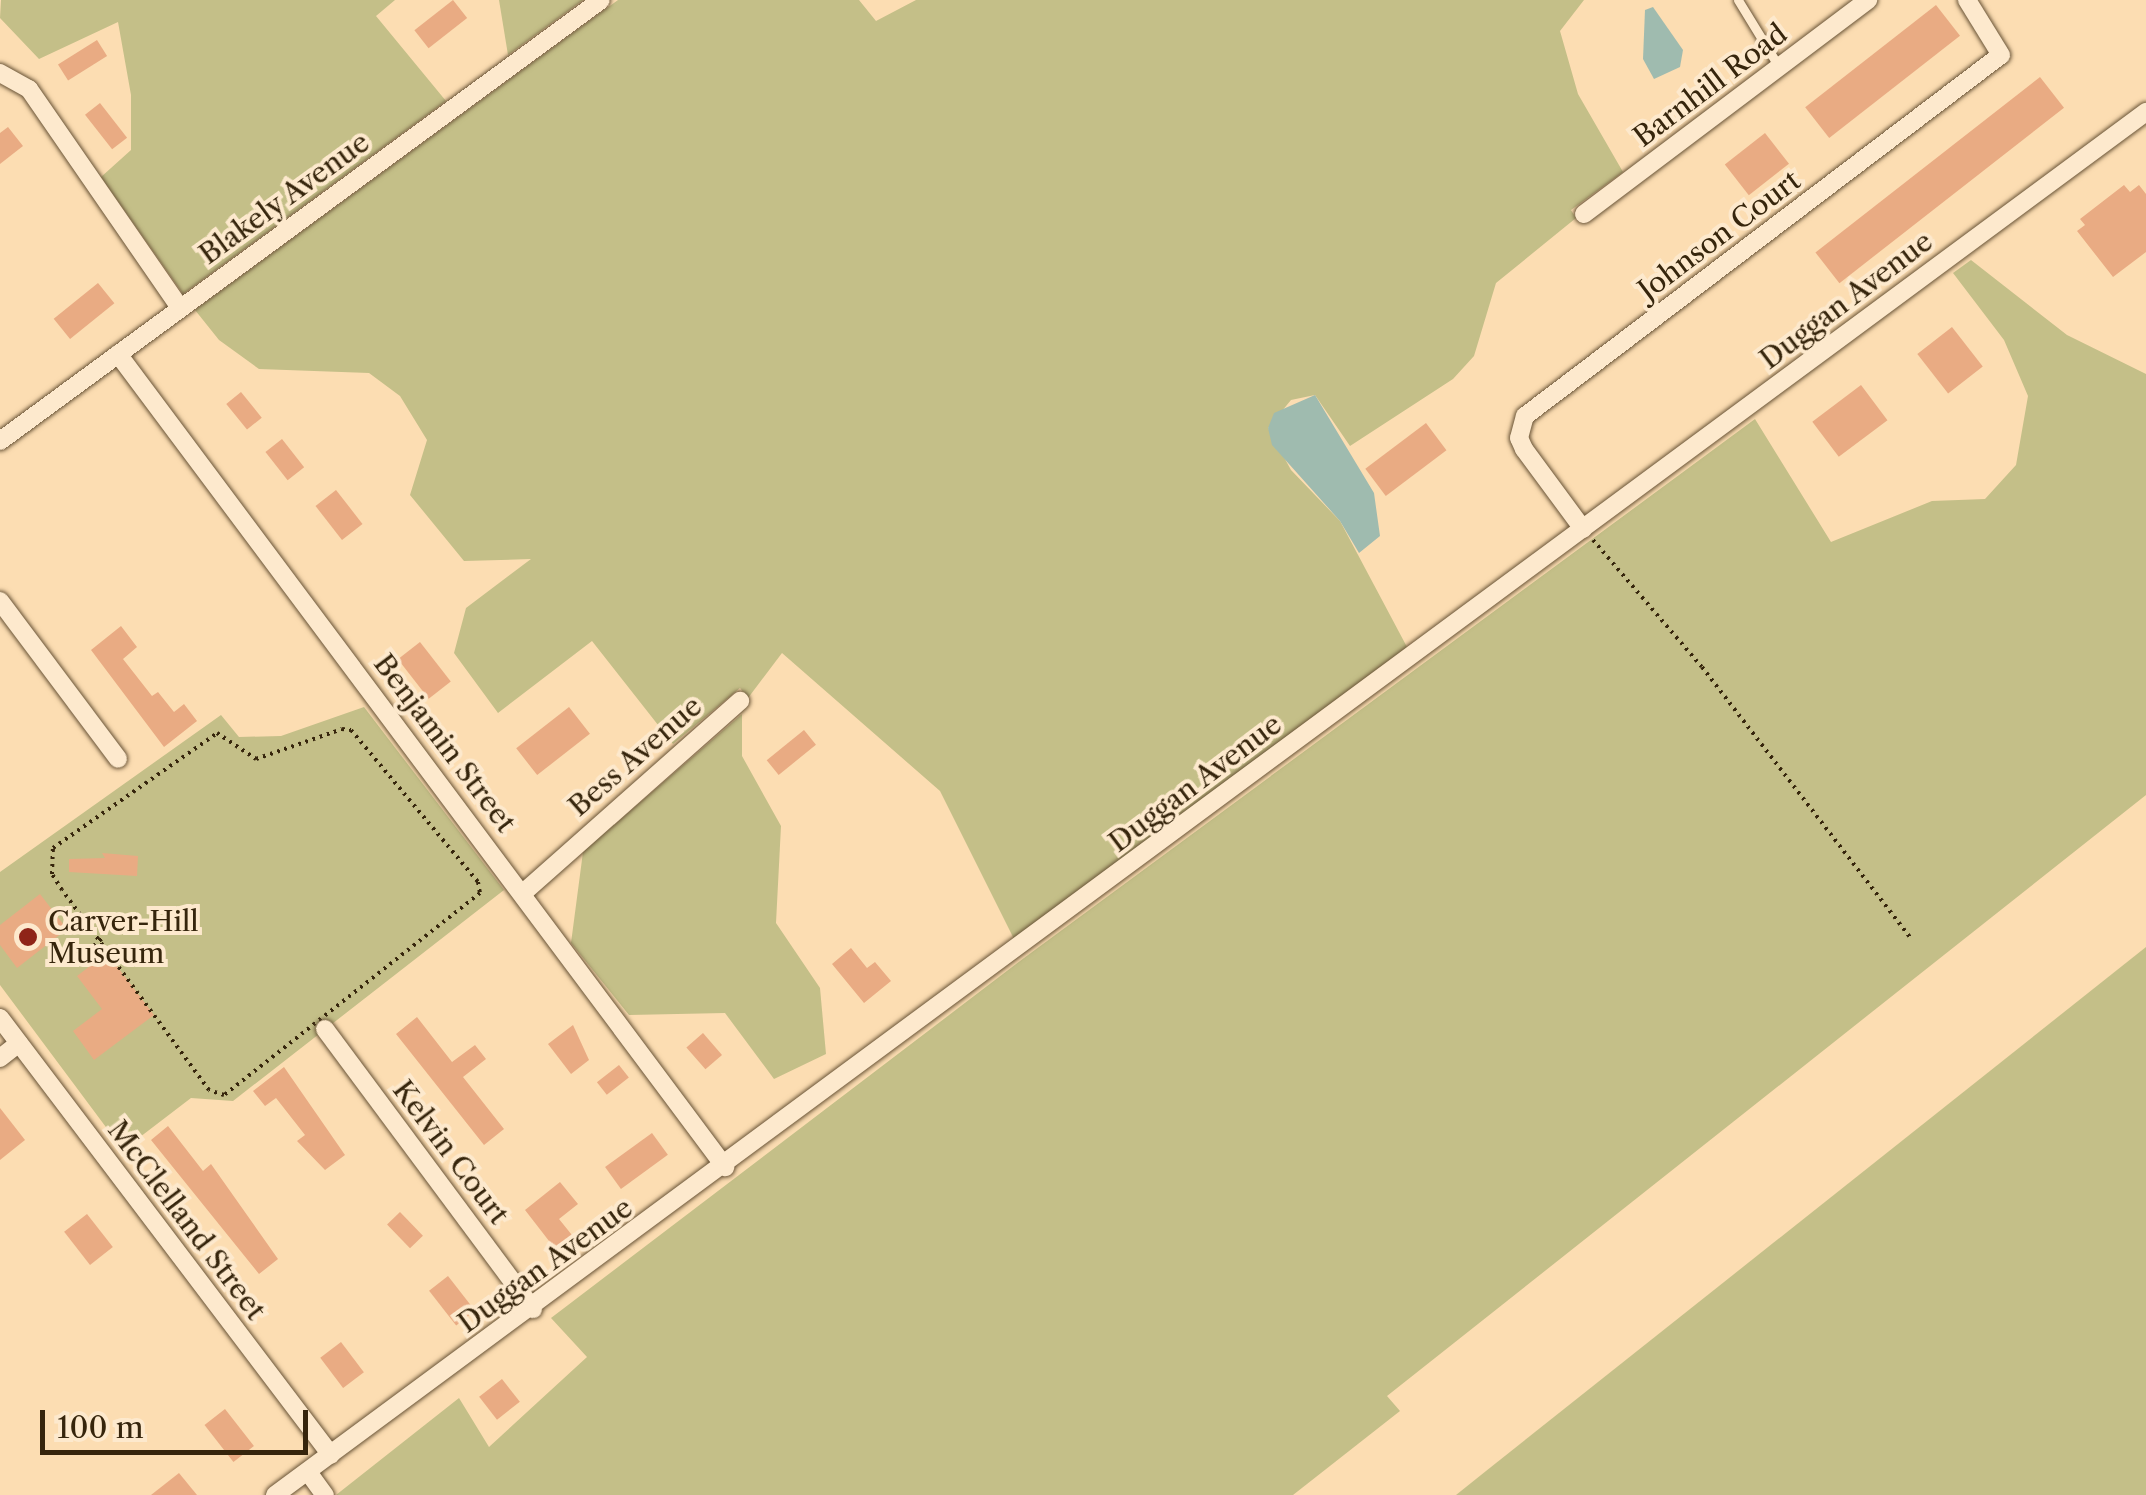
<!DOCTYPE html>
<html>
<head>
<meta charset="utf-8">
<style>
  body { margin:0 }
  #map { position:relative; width:2146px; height:1495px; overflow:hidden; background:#fcddb2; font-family:"Libre Caslon Text",serif }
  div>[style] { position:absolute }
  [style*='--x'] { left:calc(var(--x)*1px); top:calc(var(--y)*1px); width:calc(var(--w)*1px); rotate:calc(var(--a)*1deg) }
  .green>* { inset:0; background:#c4bf88 }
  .water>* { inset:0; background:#9fbbaf }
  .building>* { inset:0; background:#e9ab83; transform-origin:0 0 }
  .path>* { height:4px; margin-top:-2px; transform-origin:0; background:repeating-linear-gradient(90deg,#36250c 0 2.5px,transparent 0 7.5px) }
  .roads { filter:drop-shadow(0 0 2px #685336) drop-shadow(0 0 2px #685336) }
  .service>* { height:9px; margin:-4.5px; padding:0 4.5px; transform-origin:4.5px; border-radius:4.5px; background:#fde9cd }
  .minor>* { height:18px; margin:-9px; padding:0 9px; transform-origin:9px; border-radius:9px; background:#fde9cd }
  .dots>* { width:28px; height:28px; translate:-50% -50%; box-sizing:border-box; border:5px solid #fde9cd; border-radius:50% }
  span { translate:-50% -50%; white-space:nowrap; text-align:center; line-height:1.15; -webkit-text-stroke:8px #fde9cd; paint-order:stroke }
  .street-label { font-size:28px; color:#36250c }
  .poi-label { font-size:28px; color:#36250c }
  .left { translate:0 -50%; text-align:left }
  .scale { position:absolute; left:40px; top:1410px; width:268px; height:45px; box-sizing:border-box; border:5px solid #36250c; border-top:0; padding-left:12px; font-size:30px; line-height:35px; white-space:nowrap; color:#36250c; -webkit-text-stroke:8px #fde9cd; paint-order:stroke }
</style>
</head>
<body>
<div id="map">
  <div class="green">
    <i style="clip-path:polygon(1px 0,395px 0,376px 16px,446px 101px,183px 294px,101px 177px,131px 150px,131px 95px,118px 22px,39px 59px,0 18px)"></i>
    <i style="clip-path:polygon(499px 0,583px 0,508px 55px)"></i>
    <i style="clip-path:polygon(618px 0,859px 0,876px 21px,916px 0,1584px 0,1560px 31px,1578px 94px,1623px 172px,1571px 210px,1576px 218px,1496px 283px,1474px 356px,1453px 379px,1350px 446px,1315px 395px,1291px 400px,1268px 428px,1291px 470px,1340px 521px,1407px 647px,1014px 939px,940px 791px,782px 653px,748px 698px,740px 688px,673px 744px,592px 641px,498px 713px,454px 653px,466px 608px,531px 559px,464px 561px,410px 495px,427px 440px,400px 396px,369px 373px,259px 369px,219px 340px,195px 310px)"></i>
    <i style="clip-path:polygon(1971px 260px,2067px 335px,2146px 374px,2146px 795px,1387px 1396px,1400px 1411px,1293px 1495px,336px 1495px,459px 1398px,489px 1447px,587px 1357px,551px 1318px,1024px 958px,1755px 419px,1831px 542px,1932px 501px,1985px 499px,2016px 465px,2028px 396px,2004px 340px,1953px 273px)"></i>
    <i style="clip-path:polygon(364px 707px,504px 890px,233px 1101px,191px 1098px,123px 1150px,0 985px,0 872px,221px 715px,239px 737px,281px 736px)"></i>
    <i style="clip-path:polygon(742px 714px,742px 756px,781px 826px,776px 923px,820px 988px,826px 1054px,774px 1079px,725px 1013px,629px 1015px,571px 943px,583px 852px)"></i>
    <i style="clip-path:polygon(2146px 947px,2146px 1495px,1456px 1495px,1486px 1471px)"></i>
  </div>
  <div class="water">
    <i style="clip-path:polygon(1653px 7px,1683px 50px,1680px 67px,1654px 79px,1643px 59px,1645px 10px)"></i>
    <i style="clip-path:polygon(1315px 395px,1374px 493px,1380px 536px,1359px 553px,1340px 521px,1272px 445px,1268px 428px,1274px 413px)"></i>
  </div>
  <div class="building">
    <i style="left:453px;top:0;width:23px;height:49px;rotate:52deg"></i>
    <i style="left:1936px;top:5px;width:39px;height:166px;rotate:52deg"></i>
    <i style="left:97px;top:40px;width:19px;height:46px;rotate:58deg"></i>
    <i style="left:2040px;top:77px;width:39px;height:285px;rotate:52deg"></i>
    <i style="left:100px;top:103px;width:44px;height:19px;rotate:52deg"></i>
    <i style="clip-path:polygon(8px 127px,23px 146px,0 164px,0 133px)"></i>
    <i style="left:1765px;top:133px;width:39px;height:51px;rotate:52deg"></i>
    <i style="clip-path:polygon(2124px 185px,2130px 192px,2139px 185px,2146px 194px,2146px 252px,2113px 277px,2077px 231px,2085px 225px,2080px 219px)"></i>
    <i style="left:98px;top:283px;width:26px;height:57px;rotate:51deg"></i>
    <i style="left:1952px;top:327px;width:50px;height:44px;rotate:52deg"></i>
    <i style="left:1861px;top:385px;width:44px;height:61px;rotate:53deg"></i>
    <i style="left:241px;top:392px;width:33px;height:19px;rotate:51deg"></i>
    <i style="left:1426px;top:423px;width:34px;height:76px;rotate:53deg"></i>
    <i style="left:282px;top:439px;width:36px;height:21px;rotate:52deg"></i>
    <i style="left:336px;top:490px;width:43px;height:26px;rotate:52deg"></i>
    <i style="clip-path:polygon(121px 626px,137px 647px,123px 659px,152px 696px,158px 692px,174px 712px,184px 704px,197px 721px,164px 747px,91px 650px)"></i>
    <i style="left:420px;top:642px;width:50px;height:28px;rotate:52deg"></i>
    <i style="left:569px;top:707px;width:34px;height:67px;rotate:52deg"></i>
    <i style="left:804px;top:730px;width:19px;height:48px;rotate:51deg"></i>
    <i style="clip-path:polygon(102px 853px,138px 856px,137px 876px,69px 872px,69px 859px,105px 858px)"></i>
    <i style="clip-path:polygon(40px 894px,67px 929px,17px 968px,0 945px,0 925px)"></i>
    <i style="clip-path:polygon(851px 948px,867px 968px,875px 962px,891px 981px,864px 1003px,832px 964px)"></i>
    <i style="clip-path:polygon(107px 953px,154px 1015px,94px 1060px,73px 1031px,102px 1009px,77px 976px)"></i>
    <i style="clip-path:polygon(417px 1017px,452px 1062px,475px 1045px,486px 1059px,463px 1077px,504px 1129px,484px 1145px,396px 1034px)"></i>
    <i style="clip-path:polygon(573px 1025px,589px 1060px,571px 1074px,548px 1044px)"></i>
    <i style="left:703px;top:1033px;width:29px;height:22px;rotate:49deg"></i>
    <i style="left:619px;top:1065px;width:16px;height:28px;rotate:52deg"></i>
    <i style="clip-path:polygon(284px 1067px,345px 1155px,325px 1170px,297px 1141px,305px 1135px,276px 1098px,265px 1106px,253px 1091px)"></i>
    <i style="clip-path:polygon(0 1108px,25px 1140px,0 1160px)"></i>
    <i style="clip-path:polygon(168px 1126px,203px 1171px,211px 1164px,278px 1259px,259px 1274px,151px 1140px)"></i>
    <i style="left:652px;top:1133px;width:27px;height:58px;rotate:54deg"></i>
    <i style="clip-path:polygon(560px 1182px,578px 1204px,559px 1219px,580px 1245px,563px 1259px,525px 1210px)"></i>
    <i style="left:400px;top:1212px;width:33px;height:18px;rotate:46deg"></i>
    <i style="left:87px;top:1214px;width:42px;height:29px;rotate:52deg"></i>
    <i style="left:448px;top:1276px;width:44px;height:24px;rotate:52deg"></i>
    <i style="left:341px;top:1342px;width:38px;height:26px;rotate:53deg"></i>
    <i style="left:502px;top:1379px;width:29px;height:29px;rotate:52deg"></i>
    <i style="left:225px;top:1409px;width:47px;height:26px;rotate:52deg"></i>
    <i style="clip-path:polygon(179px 1473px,197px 1495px,151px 1495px)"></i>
  </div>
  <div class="path">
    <i style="--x:1593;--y:540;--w:167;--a:49.4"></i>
    <i style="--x:1702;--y:667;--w:341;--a:52.4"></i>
    <i style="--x:342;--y:729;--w:9;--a:6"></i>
    <i style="--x:351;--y:730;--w:198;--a:50.1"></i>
    <i style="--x:478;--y:882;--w:11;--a:80"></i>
    <i style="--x:480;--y:893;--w:326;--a:141.7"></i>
    <i style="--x:224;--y:1095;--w:16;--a:-162"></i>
    <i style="--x:209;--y:1090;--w:248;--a:-126.3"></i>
    <i style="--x:62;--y:890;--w:19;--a:-122"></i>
    <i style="--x:52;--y:874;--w:26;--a:-88"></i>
    <i style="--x:53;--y:848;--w:200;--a:-35"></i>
    <i style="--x:217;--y:733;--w:47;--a:33.7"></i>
    <i style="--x:256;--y:759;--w:91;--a:-19.2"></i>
    <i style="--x:83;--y:956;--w:26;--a:-43"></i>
  </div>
  <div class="roads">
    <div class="service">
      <i style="--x:1738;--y:0;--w:79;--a:58.5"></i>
    </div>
    <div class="minor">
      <i style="--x:0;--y:73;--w:33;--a:29"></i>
      <i style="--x:29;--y:89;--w:266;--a:55.4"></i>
      <i style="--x:1584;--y:214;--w:356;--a:-37"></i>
      <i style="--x:118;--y:354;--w:1015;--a:53.25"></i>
      <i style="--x:0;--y:441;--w:745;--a:-36.27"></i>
      <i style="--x:1583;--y:529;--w:99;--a:-126.4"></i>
      <i style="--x:1524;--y:449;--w:12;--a:-114"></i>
      <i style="--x:1519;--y:438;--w:23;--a:-75"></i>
      <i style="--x:1525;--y:416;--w:597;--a:-37.18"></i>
      <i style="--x:2001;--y:55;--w:65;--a:-121.7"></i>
      <i style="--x:0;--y:601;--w:197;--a:53.2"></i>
      <i style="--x:523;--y:893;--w:290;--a:-41.5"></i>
      <i style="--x:0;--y:1018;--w:548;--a:52.86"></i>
      <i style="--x:325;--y:1029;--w:349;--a:53.4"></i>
      <i style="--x:0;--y:1058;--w:24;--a:-38"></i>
      <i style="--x:308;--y:1472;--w:29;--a:54"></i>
      <i style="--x:275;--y:1495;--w:2327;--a:-36.47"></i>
    </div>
  </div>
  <div class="dots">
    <i style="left:28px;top:937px;background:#8f2418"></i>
  </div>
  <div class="street-label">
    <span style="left:1710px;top:85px;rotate:-37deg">Barnhill Road</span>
    <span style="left:284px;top:198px;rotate:-36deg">Blakely Avenue</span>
    <span style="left:1719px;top:235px;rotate:-37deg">Johnson Court</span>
    <span style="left:1846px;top:300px;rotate:-37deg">Duggan Avenue</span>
    <span style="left:445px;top:743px;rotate:53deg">Benjamin Street</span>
    <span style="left:635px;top:756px;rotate:-41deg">Bess Avenue</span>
    <span style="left:1195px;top:783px;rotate:-37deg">Duggan Avenue</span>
    <span style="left:451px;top:1152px;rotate:53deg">Kelvin Court</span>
    <span style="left:187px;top:1220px;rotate:53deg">McClelland Street</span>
    <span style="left:545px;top:1265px;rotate:-36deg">Duggan Avenue</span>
  </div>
  <div class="poi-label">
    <span class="left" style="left:48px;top:937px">Carver-Hill<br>Museum</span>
  </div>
  <div class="scale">100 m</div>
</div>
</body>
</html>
